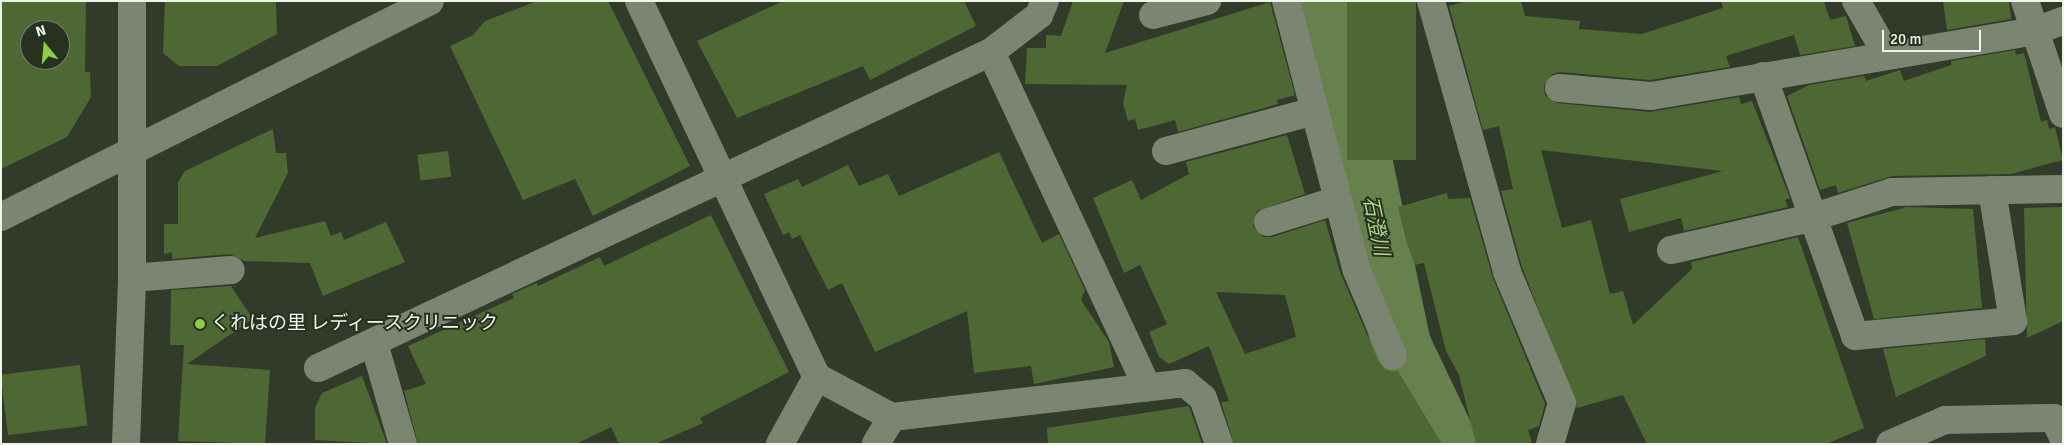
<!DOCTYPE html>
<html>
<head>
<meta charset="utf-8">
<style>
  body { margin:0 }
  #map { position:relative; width:2064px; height:445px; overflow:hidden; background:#323b2a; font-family:Signika,"Noto Sans JP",sans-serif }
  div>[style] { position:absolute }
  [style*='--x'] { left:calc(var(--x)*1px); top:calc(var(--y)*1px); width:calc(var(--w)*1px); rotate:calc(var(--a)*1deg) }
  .river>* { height:60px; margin:-30px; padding:0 30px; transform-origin:30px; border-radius:30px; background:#66814c }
  .building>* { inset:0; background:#4e6834; transform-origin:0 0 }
  .street>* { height:28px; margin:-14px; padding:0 14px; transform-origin:14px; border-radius:14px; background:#7b8572 }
  .secondary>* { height:28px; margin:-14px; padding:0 14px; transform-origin:14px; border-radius:14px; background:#7b8572 }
  .dots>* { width:14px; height:14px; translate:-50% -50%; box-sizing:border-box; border:2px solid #283120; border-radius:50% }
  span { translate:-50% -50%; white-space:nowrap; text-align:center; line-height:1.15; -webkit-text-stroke:4px #283120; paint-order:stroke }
  .poi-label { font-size:19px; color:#eff5ea }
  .left { translate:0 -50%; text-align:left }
  .water-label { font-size:20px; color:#add586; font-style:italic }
  .frame { position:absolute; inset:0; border:2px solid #eff5ea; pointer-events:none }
  .north { position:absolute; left:20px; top:20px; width:50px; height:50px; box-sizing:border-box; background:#283120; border:1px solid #787f71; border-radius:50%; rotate:343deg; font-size:14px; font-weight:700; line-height:20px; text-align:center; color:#eff5ea }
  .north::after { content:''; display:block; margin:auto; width:18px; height:22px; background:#8fcd42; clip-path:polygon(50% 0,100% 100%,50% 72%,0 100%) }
  .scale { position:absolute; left:1882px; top:30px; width:99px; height:22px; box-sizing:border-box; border:2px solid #eff5ea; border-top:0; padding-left:6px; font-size:15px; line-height:18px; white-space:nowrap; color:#eff5ea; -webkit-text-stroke:4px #283120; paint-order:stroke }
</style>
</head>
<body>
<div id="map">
  <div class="river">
    <i style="--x:1321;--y:1;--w:140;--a:75.1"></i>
    <i style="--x:1357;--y:136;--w:214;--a:78.1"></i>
    <i style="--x:1401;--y:345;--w:110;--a:64.6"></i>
  </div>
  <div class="building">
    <i style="clip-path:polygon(evenodd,1px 1px,86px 1px,85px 72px,90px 72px,91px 97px,67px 137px,1px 169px,1px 1px,30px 30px,60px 30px,60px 60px,30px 60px,30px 30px)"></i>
    <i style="clip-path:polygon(165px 1px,276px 1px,277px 34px,217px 66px,179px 66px,163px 53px)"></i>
    <i style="clip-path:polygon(537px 1px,608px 1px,690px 166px,593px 216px,575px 179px,523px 200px,450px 46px,473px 35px,485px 21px)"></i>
    <i style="clip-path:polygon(783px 1px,964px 1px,976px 26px,870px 80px,863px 66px,737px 118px,697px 41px)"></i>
    <i style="clip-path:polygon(1073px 1px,1124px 1px,1105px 53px,1270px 2px,1295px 95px,1277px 100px,1278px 104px,1178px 132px,1175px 120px,1138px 130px,1135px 119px,1128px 121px,1123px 103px,1127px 85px,1025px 84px,1027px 48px,1046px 48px,1046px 35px,1061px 36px)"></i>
    <i style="left:1347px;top:1px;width:69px;height:159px"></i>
    <i style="clip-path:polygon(1466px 1px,1521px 1px,1525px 16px,1580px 21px,1579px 29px,1642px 34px,1723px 8px,1721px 1px,1824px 1px,1830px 20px,1846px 16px,1855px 46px,1800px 55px,1794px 35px,1726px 56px,1730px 67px,1650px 80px,1560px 72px,1552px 74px,1544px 86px,1545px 95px,1557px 103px,1650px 112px,1739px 97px,1741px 104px,1752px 101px,1790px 198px,1785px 200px,1788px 207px,1684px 231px,1681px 218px,1629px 232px,1620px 199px,1723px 171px,1541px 150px,1562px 228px,1591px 220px,1610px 294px,1623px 291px,1633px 325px,1692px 269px,1691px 262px,1798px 237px,1864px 428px,1826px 444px,1647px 444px,1623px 395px,1577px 408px,1522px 267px,1501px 191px,1513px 189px,1499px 126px,1483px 130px,1449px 6px)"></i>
    <i style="clip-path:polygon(1943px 1px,2009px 1px,2011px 19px,1947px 30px)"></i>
    <i style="clip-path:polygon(2015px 50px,2016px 55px,2024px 53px,2041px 122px,2047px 120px,2049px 129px,2055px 127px,2063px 160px,2011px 174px,1892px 176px,1838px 193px,1836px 185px,1820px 190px,1787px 96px,1809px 85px,1864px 76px,1866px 81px,1900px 70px,1904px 81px,1951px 65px,1951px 61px)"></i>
    <i style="clip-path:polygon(273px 129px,276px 153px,286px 153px,288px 173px,255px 238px,325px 221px,331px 236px,341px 232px,344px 240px,386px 222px,405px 262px,323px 296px,310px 263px,244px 261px,230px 254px,172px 259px,172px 252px,164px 254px,164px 224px,178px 224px,178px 182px,185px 171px)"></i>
    <i style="clip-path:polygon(evenodd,1287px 135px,1305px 194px,1257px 211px,1253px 227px,1264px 237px,1272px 237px,1325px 220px,1340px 272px,1379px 362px,1386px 370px,1398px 371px,1442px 444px,1234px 444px,1221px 402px,1229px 401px,1209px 346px,1169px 364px,1159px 357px,1149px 332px,1167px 324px,1140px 265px,1124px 273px,1093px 198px,1132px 180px,1141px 200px,1189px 174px,1186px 162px,1287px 135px,1216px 292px,1285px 295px,1296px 337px,1245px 354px,1216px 292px)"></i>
    <i style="left:448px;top:151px;width:26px;height:31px;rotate:83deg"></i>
    <i style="clip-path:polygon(999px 152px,1042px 243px,1059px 234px,1085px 290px,1081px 300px,1109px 342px,1114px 367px,1034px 384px,1031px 366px,974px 373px,967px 311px,875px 352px,842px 283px,828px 290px,800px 235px,792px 239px,789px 232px,783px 235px,764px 194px,798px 179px,802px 187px,848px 165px,859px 186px,888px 174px,899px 196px)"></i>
    <i style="clip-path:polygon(1447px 193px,1448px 199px,1470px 198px,1493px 278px,1545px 404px,1539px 426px,1528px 430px,1532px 444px,1476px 444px,1459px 375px,1446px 351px,1424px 263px,1415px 265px,1407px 244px,1398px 207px)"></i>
    <i style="clip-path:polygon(1907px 207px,1973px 209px,1982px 308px,1874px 319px,1847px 223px)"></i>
    <i style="clip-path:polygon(2063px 207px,2063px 321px,2027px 338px,2024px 208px)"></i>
    <i style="clip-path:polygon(711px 215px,789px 372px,700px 418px,703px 423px,655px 444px,619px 444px,611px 427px,576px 444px,418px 444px,404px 391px,426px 384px,408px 346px,514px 298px,512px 294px,537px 283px,538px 286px,600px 257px,604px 266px)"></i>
    <i style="clip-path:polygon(231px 286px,253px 319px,187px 364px,270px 370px,265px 444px,178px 441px,184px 345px,170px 345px,171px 290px)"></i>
    <i style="clip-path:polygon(1985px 339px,1986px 356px,1896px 397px,1883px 349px)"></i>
    <i style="left:80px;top:365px;width:61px;height:80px;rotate:83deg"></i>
    <i style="clip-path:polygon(362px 376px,387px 444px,315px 440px,315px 408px,322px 393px)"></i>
    <i style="clip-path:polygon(1189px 406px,1202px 444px,1048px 444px,1047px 428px)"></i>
  </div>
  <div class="street">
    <i style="--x:639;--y:1;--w:416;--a:64.7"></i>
    <i style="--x:1286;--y:1;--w:279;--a:75.3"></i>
    <i style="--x:1357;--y:271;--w:92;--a:67"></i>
    <i style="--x:1431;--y:1;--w:281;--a:74.3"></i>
    <i style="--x:1507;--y:272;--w:142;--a:67.2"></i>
    <i style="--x:1562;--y:403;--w:43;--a:106.3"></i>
    <i style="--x:1856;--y:1;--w:60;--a:60"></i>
    <i style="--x:1153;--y:15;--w:56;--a:-14.5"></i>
    <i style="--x:991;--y:52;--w:370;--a:65"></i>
    <i style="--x:1763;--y:76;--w:276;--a:70.5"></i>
    <i style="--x:1855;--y:336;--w:159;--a:-5.4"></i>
    <i style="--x:2013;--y:321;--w:133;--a:-99.1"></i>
    <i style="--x:1559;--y:88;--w:92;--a:5"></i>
    <i style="--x:1651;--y:96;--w:389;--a:-9.6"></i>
    <i style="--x:2035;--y:31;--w:30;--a:-20"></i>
    <i style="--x:1166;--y:151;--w:153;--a:-15.1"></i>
    <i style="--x:1268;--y:222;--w:73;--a:-17.4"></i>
    <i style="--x:1671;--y:250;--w:144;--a:-12.9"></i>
    <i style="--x:1811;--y:218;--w:85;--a:-17.8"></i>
    <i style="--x:1892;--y:192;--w:171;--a:-1"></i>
    <i style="--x:132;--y:278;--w:99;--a:-4.6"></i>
    <i style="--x:374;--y:343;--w:105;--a:74"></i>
    <i style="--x:318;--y:368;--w:743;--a:-25.15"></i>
    <i style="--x:991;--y:52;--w:61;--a:-37.6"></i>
    <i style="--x:1039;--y:15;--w:15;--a:-67"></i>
    <i style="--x:892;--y:417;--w:295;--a:-6.6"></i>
    <i style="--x:1185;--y:383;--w:23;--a:40"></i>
    <i style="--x:1203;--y:398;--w:49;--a:70.8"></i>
    <i style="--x:780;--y:444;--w:77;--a:-61.1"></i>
    <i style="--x:817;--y:377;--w:85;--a:28.1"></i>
    <i style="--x:892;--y:417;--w:31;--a:121"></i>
    <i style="--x:1890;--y:444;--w:60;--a:-23.6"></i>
    <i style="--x:1945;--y:420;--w:109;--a:-1.1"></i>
    <i style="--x:2054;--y:418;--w:21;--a:65"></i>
  </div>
  <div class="secondary">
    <i style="--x:2025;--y:1;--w:119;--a:71.4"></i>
    <i style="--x:1;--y:217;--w:480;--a:-26.7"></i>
    <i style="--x:126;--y:444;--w:166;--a:-87.9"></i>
    <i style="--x:132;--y:278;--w:277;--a:-90"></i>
  </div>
  <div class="dots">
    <i style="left:200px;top:324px;background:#8fcd42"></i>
  </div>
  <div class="poi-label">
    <span class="left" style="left:211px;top:324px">くれはの里 レディースクリニック</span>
  </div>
  <div class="water-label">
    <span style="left:1376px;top:226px;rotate:78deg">石澄川</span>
  </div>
  <div class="frame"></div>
  <div class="north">N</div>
  <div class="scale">20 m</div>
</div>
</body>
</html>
